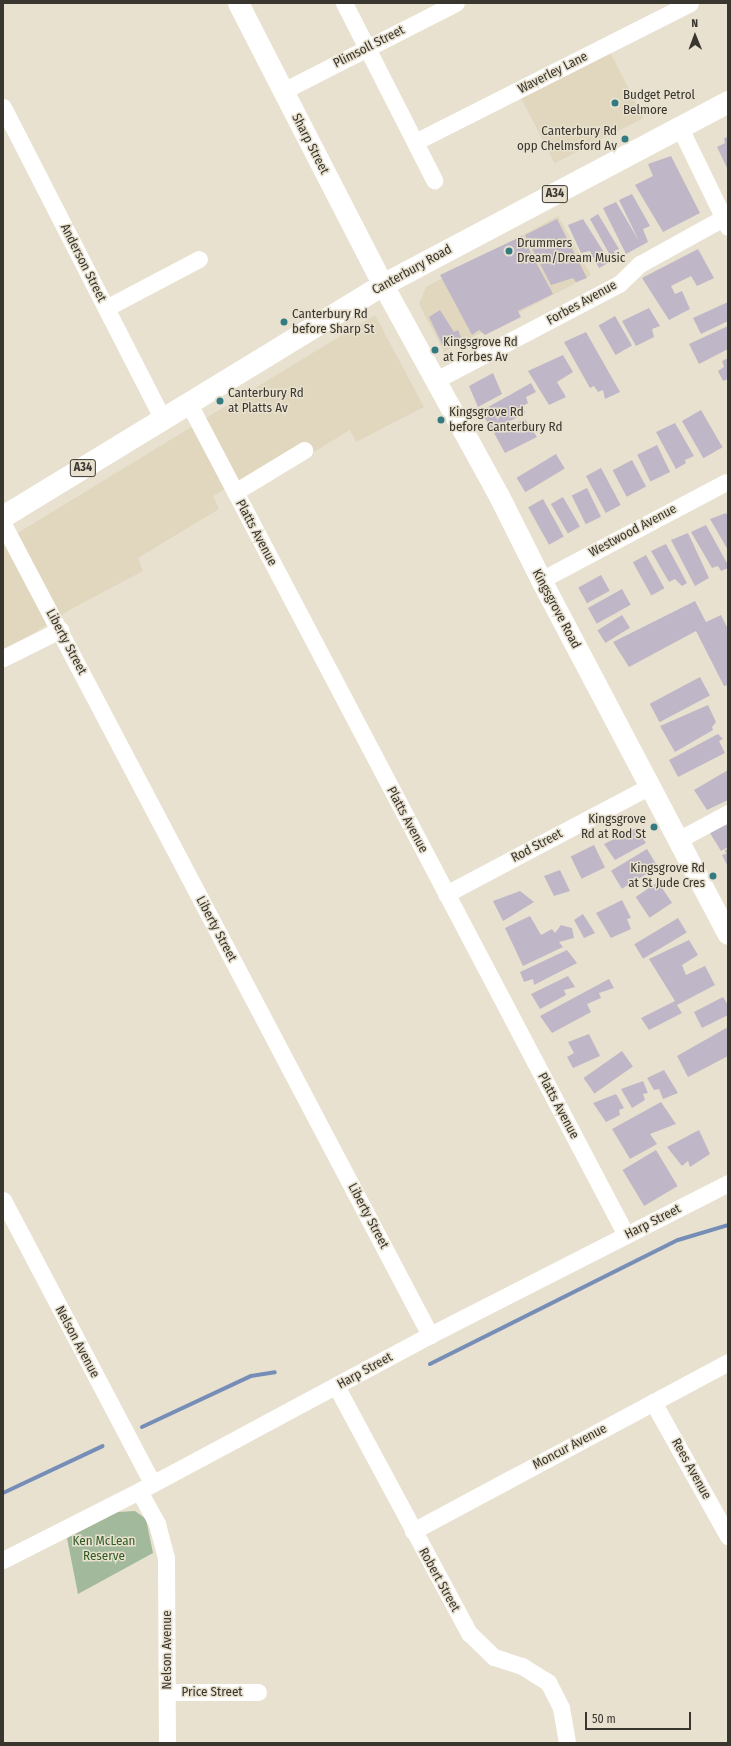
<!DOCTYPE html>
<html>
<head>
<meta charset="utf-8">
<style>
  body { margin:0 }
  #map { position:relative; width:731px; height:1746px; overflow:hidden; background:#e8e1cf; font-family:"Fira Sans Condensed",sans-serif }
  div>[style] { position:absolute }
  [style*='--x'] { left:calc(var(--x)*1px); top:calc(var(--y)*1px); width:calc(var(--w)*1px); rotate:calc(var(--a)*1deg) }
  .built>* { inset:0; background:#e0d7be; transform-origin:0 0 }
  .green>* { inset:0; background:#a2ba9b }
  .stream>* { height:4px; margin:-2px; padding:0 2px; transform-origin:2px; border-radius:2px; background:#768eb7 }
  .building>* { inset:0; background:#bfb7c7; transform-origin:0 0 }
  .minor>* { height:17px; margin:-8.5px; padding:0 8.5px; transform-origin:8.5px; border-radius:8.5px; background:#fff }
  .major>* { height:21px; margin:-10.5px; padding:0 10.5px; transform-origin:10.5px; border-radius:10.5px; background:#fff }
  .highway>* { height:22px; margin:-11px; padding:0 11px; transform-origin:11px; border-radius:11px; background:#fff }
  .dots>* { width:11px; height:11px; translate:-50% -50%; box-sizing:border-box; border:2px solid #e8e1cf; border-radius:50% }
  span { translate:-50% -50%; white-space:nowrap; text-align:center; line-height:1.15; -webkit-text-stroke:3px #e8e1cf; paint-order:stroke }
  .shield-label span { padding:1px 3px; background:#e8e1cf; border:1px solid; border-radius:3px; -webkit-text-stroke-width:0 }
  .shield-label { font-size:12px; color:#39362f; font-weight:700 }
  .street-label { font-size:13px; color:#39362f }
  .poi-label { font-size:13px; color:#39362f }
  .left { translate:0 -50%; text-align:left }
  .right { translate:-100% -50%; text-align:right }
  .park-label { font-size:13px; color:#315c24 }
  .frame { position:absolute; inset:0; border:4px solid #39362f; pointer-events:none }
  .north { position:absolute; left:675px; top:16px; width:40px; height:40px; -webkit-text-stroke:3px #e8e1cf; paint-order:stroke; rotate:359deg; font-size:11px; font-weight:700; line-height:16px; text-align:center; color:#39362f }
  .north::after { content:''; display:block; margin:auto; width:14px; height:18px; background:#39362f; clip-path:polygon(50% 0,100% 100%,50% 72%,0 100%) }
  .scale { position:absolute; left:585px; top:1712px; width:106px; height:18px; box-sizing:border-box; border:2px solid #39362f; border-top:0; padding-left:5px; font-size:12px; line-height:14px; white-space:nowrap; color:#39362f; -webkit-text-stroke:3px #e8e1cf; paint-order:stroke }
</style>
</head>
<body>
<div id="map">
  <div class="built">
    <i style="left:610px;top:52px;width:74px;height:100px;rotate:63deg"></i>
    <i style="clip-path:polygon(558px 216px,591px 275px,444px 352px,419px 304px,426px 287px)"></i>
    <i style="clip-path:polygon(375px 315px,424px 407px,356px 442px,350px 430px,309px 455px,298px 445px,213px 496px,219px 509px,138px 558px,143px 571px,71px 609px,34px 633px,3px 650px,3px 542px)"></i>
  </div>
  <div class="green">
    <i style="clip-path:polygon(135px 1511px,146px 1519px,153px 1553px,78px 1594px,67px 1538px,118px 1512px)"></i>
  </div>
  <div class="stream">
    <i style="--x:430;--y:1364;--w:277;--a:-26.6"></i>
    <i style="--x:678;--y:1240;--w:52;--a:-16.7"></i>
    <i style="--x:142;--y:1427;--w:120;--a:-25.1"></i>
    <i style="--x:251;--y:1376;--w:24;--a:-9"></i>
    <i style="--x:3;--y:1493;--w:110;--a:-25.2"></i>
  </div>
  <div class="building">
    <i style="clip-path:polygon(728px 137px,728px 170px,717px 147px,725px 143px,724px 138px)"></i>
    <i style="clip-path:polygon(671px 156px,700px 213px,663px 232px,635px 185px,653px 176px,648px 164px)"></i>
    <i style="clip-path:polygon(632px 194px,650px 226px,643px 229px,648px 242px,626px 254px,603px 208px,616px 202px,639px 241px,619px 200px)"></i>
    <i style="clip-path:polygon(598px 214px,619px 249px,614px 251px,618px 261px,612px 259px,590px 219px)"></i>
    <i style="clip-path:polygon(557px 219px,587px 278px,576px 282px,573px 278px,551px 285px,525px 235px)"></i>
    <i style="clip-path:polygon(583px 219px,610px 262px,599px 268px,590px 251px,581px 253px,568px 225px)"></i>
    <i style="clip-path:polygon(522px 236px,553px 294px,518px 311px,521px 317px,485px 335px,479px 330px,472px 335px,440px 275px)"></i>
    <i style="clip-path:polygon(698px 249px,714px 278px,697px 286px,691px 276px,671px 286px,675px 294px,682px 291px,690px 309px,669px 320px,642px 278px)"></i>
    <i style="clip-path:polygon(728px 302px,728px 321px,701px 334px,693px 318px)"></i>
    <i style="clip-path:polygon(649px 308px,660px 326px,652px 329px,654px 337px,636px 346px,622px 321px)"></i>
    <i style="clip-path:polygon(440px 310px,454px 332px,458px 330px,461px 337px,443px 346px,429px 317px)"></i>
    <i style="left:615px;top:316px;width:34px;height:19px;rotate:60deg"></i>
    <i style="clip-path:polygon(728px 326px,728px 349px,699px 364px,689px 344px)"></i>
    <i style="clip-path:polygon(586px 332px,620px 392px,605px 399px,603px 390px,598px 392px,594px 386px,590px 388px,564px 342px)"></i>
    <i style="clip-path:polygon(563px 355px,573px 372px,557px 382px,566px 397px,549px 405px,528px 371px)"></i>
    <i style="clip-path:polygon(728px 358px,728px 379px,723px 381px,718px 371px,724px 367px,722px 361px)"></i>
    <i style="clip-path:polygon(493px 373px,502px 394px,478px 407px,469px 386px)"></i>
    <i style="clip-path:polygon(531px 383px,536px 392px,526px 397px,528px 403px,523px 406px,525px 413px,492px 431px,481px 411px)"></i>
    <i style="left:701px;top:410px;width:43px;height:22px;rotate:60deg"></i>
    <i style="clip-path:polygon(525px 419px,537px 437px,505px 453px,494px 433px)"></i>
    <i style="clip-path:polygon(675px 423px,694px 456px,685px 460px,686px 463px,676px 469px,656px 432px)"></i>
    <i style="left:657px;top:445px;width:30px;height:22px;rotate:64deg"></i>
    <i style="left:556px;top:454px;width:17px;height:46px;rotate:59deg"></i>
    <i style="left:632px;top:460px;width:30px;height:22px;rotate:62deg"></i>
    <i style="left:601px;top:468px;width:42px;height:17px;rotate:62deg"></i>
    <i style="left:587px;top:488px;width:32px;height:17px;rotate:64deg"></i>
    <i style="left:563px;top:497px;width:34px;height:14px;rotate:60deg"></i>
    <i style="left:543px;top:499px;width:43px;height:17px;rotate:61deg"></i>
    <i style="clip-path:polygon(726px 513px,728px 517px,728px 550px,710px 519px)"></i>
    <i style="clip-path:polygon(706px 525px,728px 565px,728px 568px,721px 571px,718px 566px,712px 568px,691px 532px)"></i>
    <i style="clip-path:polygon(688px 533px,709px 578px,695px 586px,671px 540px)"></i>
    <i style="clip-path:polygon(666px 544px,687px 583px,682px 586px,675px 579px,669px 582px,651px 551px)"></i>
    <i style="left:646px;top:555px;width:38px;height:15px;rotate:61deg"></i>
    <i style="left:601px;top:575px;width:18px;height:26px;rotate:61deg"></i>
    <i style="left:622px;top:589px;width:18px;height:39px;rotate:61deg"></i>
    <i style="clip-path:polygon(695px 601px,706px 622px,721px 615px,728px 629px,728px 685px,724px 686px,696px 631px,629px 667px,613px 642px)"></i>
    <i style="left:622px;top:615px;width:15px;height:29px;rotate:58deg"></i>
    <i style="left:700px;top:677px;width:21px;height:57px;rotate:62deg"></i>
    <i style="clip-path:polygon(708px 705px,716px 722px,712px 727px,713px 730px,675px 752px,660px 726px)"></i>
    <i style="clip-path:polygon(718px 734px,723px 739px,719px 741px,725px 753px,678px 777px,669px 760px)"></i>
    <i style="clip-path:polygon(728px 770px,728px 800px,707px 810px,694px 790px)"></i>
    <i style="clip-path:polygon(728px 824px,728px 847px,721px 851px,710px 833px)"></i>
    <i style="clip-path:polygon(636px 828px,646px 843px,615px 860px,604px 844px)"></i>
    <i style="left:594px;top:845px;width:25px;height:26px;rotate:64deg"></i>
    <i style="left:647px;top:849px;width:21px;height:42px;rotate:59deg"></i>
    <i style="clip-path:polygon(728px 849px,728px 867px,722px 855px,726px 854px,725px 850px)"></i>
    <i style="clip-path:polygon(560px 870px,570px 891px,554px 896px,544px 876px)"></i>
    <i style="left:658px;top:882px;width:25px;height:27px;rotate:56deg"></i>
    <i style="clip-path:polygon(520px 891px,534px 902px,503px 921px,493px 901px)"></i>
    <i style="clip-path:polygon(622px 900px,631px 918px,627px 919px,631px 929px,611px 938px,596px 913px)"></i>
    <i style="clip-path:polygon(583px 914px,595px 933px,584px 938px,574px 920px)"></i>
    <i style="clip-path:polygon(530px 916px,541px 935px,552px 929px,555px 933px,561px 925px,572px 928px,574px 938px,559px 942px,563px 947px,523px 966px,505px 928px)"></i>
    <i style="left:678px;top:918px;width:17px;height:51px;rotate:59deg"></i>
    <i style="clip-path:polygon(689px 940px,698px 955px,682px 965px,686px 975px,705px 966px,715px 985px,677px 1005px,682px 1013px,649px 1030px,641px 1018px,675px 1001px,649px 959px)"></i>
    <i style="clip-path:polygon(567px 950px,577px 963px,534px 985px,533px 979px,524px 982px,520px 972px)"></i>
    <i style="clip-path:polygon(568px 976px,575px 987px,564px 990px,566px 995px,540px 1009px,531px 994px)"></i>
    <i style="clip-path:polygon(609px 979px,614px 988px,599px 993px,601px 998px,587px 1004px,591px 1012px,552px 1033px,540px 1016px)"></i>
    <i style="clip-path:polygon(723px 997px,728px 1005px,728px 1015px,702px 1028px,694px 1012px)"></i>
    <i style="clip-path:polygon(728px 1027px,728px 1056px,688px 1077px,677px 1056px)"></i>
    <i style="clip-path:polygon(589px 1034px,600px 1056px,573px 1068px,567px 1057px,574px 1053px,568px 1042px)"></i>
    <i style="left:622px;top:1051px;width:19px;height:47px;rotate:55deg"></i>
    <i style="clip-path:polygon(664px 1070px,678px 1093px,663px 1099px,659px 1089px,654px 1090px,647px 1078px)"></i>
    <i style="clip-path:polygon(643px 1081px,648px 1093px,643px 1094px,645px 1100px,632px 1108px,621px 1089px)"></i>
    <i style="clip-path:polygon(616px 1094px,624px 1108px,619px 1110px,620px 1115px,606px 1122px,593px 1103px)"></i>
    <i style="clip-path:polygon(661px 1102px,676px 1124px,650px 1134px,657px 1144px,630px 1159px,612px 1129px)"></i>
    <i style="clip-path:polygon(699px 1130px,710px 1154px,690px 1167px,688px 1161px,682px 1166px,667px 1147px)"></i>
    <i style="left:656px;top:1150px;width:42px;height:39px;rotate:59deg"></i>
  </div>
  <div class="minor">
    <i style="--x:344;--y:3;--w:199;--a:63"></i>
    <i style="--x:283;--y:91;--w:194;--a:-27"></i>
    <i style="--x:3;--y:107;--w:351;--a:62.9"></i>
    <i style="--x:680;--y:128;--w:110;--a:64.1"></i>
    <i style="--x:415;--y:142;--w:308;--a:-26.8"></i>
    <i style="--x:106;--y:308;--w:105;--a:-27.8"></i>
    <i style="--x:436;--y:380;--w:207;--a:-27.7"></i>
    <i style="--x:619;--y:284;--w:29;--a:-44"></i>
    <i style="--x:640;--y:264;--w:95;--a:-29"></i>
    <i style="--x:189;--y:404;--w:939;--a:62.26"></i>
    <i style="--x:235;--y:492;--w:81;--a:-31.3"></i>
    <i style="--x:3;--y:524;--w:917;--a:62.23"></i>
    <i style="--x:541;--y:580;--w:209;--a:-27.9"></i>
    <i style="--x:3;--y:658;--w:64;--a:-26.2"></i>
    <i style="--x:678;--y:840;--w:57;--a:-28.4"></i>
    <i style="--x:446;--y:894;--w:231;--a:-27.9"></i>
    <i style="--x:3;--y:1200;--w:320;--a:62.2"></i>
    <i style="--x:336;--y:1386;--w:281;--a:61.7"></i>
    <i style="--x:469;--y:1633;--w:35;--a:44"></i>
    <i style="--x:494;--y:1657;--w:29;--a:18"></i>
    <i style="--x:522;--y:1666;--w:31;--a:32"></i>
    <i style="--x:548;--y:1682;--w:29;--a:63"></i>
    <i style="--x:561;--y:1708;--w:36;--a:80"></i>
    <i style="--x:653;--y:1402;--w:154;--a:60.8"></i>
    <i style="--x:139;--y:1491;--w:38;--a:61"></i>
    <i style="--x:157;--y:1524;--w:35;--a:75"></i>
    <i style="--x:166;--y:1558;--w:185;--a:89.7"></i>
    <i style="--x:413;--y:1531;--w:357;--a:-28.2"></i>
    <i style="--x:3;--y:1560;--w:153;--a:-26.9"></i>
    <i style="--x:139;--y:1491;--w:330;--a:-28.2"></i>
    <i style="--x:430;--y:1335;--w:335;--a:-27"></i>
    <i style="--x:167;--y:1692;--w:91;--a:0"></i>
  </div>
  <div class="major">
    <i style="--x:238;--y:3;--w:317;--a:62.8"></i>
    <i style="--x:383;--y:285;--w:241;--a:61.2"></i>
    <i style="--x:499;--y:496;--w:94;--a:63.4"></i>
    <i style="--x:541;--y:580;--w:400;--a:62.2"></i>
  </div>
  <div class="highway">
    <i style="--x:3;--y:517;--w:445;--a:-31.4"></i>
    <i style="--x:383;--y:285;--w:391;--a:-27.9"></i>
  </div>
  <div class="dots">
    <i style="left:615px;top:103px;background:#337b81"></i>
    <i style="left:625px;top:139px;background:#337b81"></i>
    <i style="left:509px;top:251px;background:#337b81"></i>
    <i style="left:284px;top:322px;background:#337b81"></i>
    <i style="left:435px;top:350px;background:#337b81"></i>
    <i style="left:220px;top:401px;background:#337b81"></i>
    <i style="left:441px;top:420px;background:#337b81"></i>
    <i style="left:654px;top:827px;background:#337b81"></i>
    <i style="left:713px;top:876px;background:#337b81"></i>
  </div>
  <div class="shield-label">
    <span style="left:555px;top:194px">A34</span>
    <span style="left:83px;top:468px">A34</span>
  </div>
  <div class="street-label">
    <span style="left:369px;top:47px;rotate:-27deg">Plimsoll Street</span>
    <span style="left:553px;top:73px;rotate:-27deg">Waverley Lane</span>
    <span style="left:310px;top:144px;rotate:63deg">Sharp Street</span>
    <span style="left:83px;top:263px;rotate:63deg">Anderson Street</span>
    <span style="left:412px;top:270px;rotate:-29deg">Canterbury Road</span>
    <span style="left:582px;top:303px;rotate:-29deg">Forbes Avenue</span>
    <span style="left:633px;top:531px;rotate:-28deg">Westwood Avenue</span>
    <span style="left:256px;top:533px;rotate:62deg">Platts Avenue</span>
    <span style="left:556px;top:609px;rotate:62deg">Kingsgrove Road</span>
    <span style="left:66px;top:642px;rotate:62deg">Liberty Street</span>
    <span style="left:407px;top:820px;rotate:62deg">Platts Avenue</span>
    <span style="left:537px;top:846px;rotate:-28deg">Rod Street</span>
    <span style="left:216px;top:929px;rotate:62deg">Liberty Street</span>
    <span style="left:558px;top:1106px;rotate:62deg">Platts Avenue</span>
    <span style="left:368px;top:1216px;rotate:62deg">Liberty Street</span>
    <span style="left:653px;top:1222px;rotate:-27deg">Harp Street</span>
    <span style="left:77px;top:1342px;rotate:62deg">Nelson Avenue</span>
    <span style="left:365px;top:1371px;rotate:-29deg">Harp Street</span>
    <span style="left:570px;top:1447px;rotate:-28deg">Moncur Avenue</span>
    <span style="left:691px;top:1469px;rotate:61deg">Rees Avenue</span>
    <span style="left:439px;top:1580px;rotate:61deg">Robert Street</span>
    <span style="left:167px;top:1650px;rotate:-90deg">Nelson Avenue</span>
    <span style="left:212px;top:1692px">Price Street</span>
  </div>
  <div class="poi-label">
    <span class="left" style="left:623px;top:103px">Budget Petrol<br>Belmore</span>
    <span class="right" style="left:617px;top:139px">Canterbury Rd<br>opp Chelmsford Av</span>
    <span class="left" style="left:517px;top:251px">Drummers<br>Dream/Dream Music</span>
    <span class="left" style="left:292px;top:322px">Canterbury Rd<br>before Sharp St</span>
    <span class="left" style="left:443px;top:350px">Kingsgrove Rd<br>at Forbes Av</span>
    <span class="left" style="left:228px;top:401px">Canterbury Rd<br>at Platts Av</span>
    <span class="left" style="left:449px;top:420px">Kingsgrove Rd<br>before Canterbury Rd</span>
    <span class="right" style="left:646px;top:827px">Kingsgrove<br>Rd at Rod St</span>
    <span class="right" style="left:705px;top:876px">Kingsgrove Rd<br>at St Jude Cres</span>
  </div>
  <div class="park-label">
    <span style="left:104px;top:1549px">Ken McLean<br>Reserve</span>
  </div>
  <div class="frame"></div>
  <div class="north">N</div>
  <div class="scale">50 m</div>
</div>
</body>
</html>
